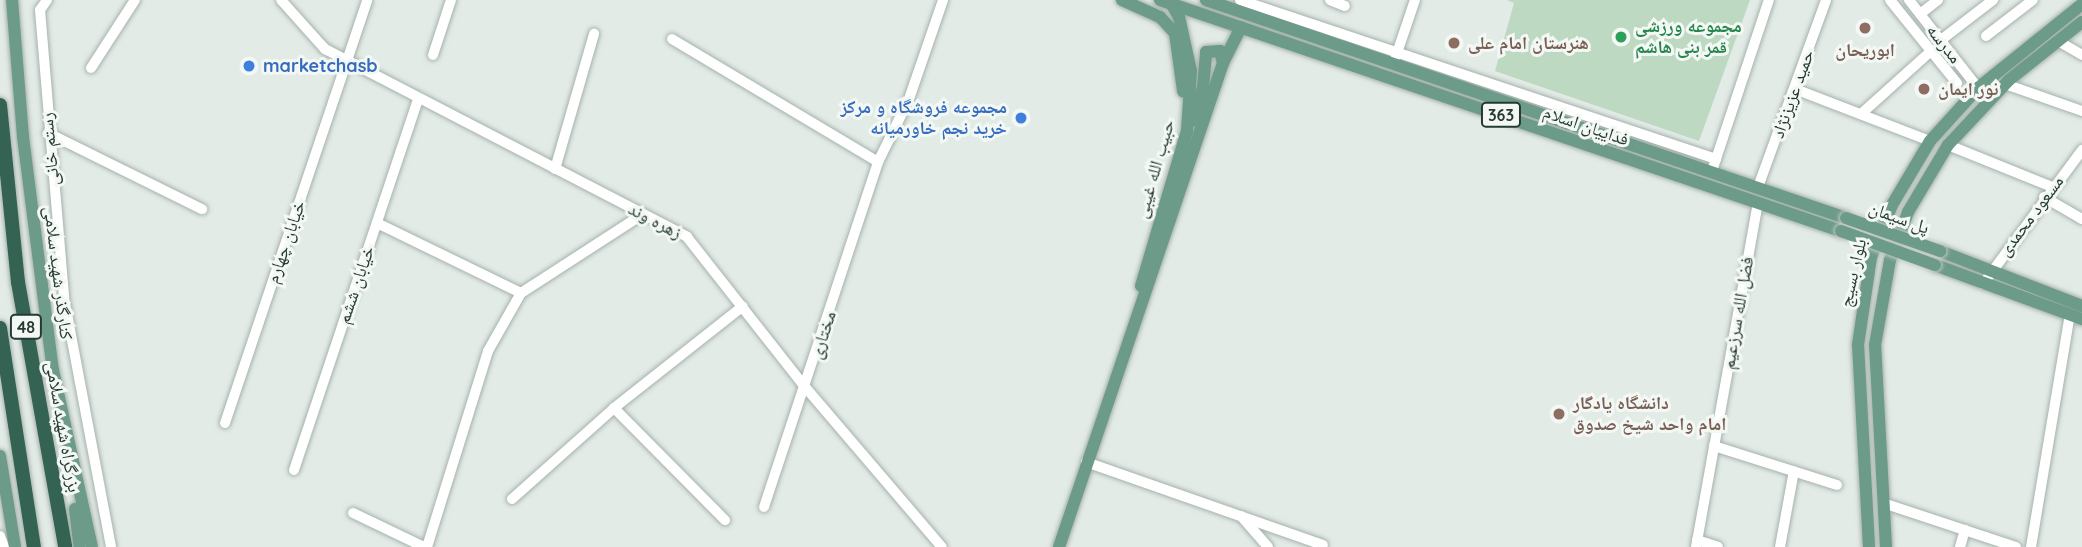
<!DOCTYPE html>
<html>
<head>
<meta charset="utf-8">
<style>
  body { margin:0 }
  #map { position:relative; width:2082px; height:547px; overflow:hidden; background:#e3ebe6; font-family:Quicksand,"Noto Naskh Arabic",sans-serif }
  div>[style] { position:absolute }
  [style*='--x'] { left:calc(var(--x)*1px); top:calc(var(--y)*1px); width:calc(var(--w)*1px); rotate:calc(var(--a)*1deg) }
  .green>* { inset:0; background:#bed9c2 }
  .roads { filter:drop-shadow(0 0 2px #a6b2ac) drop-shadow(0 0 2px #a6b2ac) }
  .minor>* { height:10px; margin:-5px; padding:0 5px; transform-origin:5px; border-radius:5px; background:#fff }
  .major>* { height:12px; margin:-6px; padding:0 6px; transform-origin:6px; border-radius:6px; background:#6c9b8a }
  .highway>* { height:14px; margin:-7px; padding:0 7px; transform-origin:7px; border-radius:7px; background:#346253 }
  .bridges { filter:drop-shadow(0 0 2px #c2c8c6) drop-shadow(0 0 2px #c2c8c6) }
  .major-bridge>* { height:12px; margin:-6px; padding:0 6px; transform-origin:6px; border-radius:6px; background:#6c9b8a }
  .dots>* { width:19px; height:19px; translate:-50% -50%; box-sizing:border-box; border:4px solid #f3f8f4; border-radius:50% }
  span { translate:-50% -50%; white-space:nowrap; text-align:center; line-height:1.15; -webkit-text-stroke:6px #f3f8f4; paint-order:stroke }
  .shield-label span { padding:2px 5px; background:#f3f8f4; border:2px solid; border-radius:5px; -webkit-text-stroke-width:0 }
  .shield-label { font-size:16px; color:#253a32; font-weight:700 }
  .leisure-label { font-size:18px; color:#27864d; font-weight:700 }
  .left { translate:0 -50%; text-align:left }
  .education-label { font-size:18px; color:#785e54; font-weight:700 }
  .street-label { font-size:18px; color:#253a32 }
  .shop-label { font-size:18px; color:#366cbe; font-weight:700 }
  .right { translate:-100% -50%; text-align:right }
</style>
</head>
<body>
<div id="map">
  <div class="green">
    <i style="clip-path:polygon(1507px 0,1750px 0,1699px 141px,1495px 71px,1514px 3px)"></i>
  </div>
  <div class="roads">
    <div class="minor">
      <i style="--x:47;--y:0;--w:12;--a:125"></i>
      <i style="--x:40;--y:10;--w:289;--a:85.2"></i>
      <i style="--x:64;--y:298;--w:253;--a:79.3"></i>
      <i style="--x:281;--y:0;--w:66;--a:48.1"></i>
      <i style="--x:325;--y:49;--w:408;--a:27.4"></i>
      <i style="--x:687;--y:237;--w:192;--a:51.8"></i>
      <i style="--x:806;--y:388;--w:209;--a:49.5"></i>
      <i style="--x:1240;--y:0;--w:502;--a:18.47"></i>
      <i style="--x:1330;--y:0;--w:16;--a:22"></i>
      <i style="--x:1890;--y:0;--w:107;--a:51.1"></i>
      <i style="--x:1909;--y:0;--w:112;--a:51.9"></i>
      <i style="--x:1920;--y:14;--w:23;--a:-38"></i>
      <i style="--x:1986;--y:36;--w:59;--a:-37.5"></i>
      <i style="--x:672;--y:39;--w:240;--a:30.8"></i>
      <i style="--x:1941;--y:40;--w:66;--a:-37.6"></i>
      <i style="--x:2058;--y:41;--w:28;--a:30"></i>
      <i style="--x:433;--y:55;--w:58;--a:-71.9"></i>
      <i style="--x:1396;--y:56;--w:59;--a:-71.3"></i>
      <i style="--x:91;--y:68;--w:81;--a:-57.1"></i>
      <i style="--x:2005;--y:84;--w:82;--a:19.3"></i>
      <i style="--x:1795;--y:89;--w:145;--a:21.1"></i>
      <i style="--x:1861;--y:114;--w:94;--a:-42"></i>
      <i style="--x:48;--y:133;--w:172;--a:26.3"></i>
      <i style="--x:1948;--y:145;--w:112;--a:22"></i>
      <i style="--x:555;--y:169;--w:141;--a:-73.9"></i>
      <i style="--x:1712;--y:171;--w:180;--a:-71.6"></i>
      <i style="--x:1758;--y:187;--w:199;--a:-70"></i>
      <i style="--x:2044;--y:197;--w:44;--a:30.1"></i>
      <i style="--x:377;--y:223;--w:160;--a:25.9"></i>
      <i style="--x:1983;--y:284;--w:167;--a:-53.5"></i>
      <i style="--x:614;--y:408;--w:158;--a:45.3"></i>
      <i style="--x:225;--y:423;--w:446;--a:-71.4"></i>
      <i style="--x:1714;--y:446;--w:129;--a:17.6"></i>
      <i style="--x:1086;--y:462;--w:251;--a:19.3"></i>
      <i style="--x:294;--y:470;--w:390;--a:-71.5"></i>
      <i style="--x:512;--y:499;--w:137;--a:-41.7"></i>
      <i style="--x:614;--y:408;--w:164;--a:-38.3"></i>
      <i style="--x:1883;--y:503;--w:140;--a:18.3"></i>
      <i style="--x:764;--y:507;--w:363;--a:-71.7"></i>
      <i style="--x:878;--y:162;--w:70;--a:-63.8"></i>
      <i style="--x:909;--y:99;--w:105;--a:-71"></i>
      <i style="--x:353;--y:513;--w:79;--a:25.6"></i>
      <i style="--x:1241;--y:516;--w:41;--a:48.9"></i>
      <i style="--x:0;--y:536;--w:12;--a:70"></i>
      <i style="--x:1697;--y:540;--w:22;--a:18"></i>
      <i style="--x:427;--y:547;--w:205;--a:-72.7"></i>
      <i style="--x:488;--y:351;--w:67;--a:-60.4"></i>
      <i style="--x:521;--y:293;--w:145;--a:-32.9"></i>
      <i style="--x:1696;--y:547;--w:350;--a:-79.8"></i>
      <i style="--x:1780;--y:547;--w:77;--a:-79.6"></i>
      <i style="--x:1960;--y:547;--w:18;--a:-74"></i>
      <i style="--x:2031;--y:547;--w:235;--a:-80.5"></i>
    </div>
    <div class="major">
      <i style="--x:12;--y:0;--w:137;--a:85.4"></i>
      <i style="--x:23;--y:137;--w:235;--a:82.7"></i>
      <i style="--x:53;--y:370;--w:181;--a:77.6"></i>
      <i style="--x:1122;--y:0;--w:42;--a:24.1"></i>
      <i style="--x:1160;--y:17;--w:22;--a:47"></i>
      <i style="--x:1175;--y:33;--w:59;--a:82.1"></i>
      <i style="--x:1160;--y:0;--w:719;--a:18.74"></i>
      <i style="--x:1206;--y:0;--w:676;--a:18.81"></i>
      <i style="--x:1192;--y:121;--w:35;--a:-72"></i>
      <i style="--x:1203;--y:88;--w:36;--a:-85"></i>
      <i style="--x:1206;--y:52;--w:14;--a:-4"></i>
      <i style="--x:1220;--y:51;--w:12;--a:76"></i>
      <i style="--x:1940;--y:251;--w:152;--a:21.2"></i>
      <i style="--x:1935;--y:265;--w:157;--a:20.2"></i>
      <i style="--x:1141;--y:286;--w:162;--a:-73.5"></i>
      <i style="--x:1187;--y:131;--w:60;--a:-86.2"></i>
      <i style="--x:1191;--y:71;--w:55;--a:-102.5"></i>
      <i style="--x:1179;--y:17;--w:16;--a:-120"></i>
      <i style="--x:0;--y:456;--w:92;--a:80.6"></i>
      <i style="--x:75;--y:509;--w:38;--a:83"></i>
      <i style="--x:1059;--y:547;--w:511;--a:-71.28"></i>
      <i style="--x:1223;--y:63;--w:40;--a:-63.4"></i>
      <i style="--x:1869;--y:547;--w:202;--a:-93.1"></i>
      <i style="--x:1858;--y:345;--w:89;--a:-81.6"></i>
      <i style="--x:1871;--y:257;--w:56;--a:-68"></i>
      <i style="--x:1892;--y:205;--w:74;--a:-59.3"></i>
      <i style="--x:1930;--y:141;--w:72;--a:-47.8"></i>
      <i style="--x:1978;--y:88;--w:134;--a:-38.9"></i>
      <i style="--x:1886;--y:547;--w:202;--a:-93.1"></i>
      <i style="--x:1875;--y:345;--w:86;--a:-80"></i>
      <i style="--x:1890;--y:260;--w:51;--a:-69.4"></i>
      <i style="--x:1908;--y:212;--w:78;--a:-59.2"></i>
      <i style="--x:1948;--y:145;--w:89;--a:-46.8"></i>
      <i style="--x:2009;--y:80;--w:93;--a:-38.5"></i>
    </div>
    <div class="highway">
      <i style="--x:0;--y:105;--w:178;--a:84.2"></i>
      <i style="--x:18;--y:282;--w:269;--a:79.9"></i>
      <i style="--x:0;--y:328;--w:222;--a:81.2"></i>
    </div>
  </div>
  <div class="bridges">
    <div class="major-bridge">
      <i style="--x:1846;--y:218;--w:100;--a:19.3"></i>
      <i style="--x:1841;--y:231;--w:100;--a:19.9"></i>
    </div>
  </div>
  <div class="dots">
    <i style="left:1865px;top:28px;background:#8d6e63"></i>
    <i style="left:1621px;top:37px;background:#2e9e5b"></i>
    <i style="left:1454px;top:43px;background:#8d6e63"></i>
    <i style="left:249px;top:66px;background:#3f7fe0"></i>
    <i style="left:1924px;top:89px;background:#8d6e63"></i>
    <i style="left:1021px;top:118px;background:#3f7fe0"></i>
    <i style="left:1559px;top:414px;background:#8d6e63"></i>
  </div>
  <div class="shield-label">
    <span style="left:1501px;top:115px">363</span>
    <span style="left:26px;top:327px">48</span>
  </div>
  <div class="leisure-label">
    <span class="left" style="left:1635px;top:37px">مجموعه ورزشی<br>قمر بنی هاشم</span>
  </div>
  <div class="education-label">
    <span class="left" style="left:1468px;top:43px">هنرستان امام علی</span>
    <span style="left:1865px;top:50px">ابوریحان</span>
    <span class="left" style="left:1938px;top:89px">نور ایمان</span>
    <span class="left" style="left:1573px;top:414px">دانشگاه یادگار<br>امام واحد شیخ صدوق</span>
  </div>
  <div class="street-label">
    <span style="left:1944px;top:44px;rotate:52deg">مدرسه</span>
    <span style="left:1793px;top:94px;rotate:-70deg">حمید عزیزنژاد</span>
    <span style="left:1586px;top:126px;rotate:19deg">فداییان اسلام</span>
    <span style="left:50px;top:149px;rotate:-95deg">رستم خانی</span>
    <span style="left:1155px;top:169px;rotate:-74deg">حبیب الله غیبی</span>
    <span style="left:2031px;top:216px;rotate:-53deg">مسعود محمدی</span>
    <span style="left:1899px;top:218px;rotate:20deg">پل سیمان</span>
    <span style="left:655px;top:221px;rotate:28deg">زهره وند</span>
    <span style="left:286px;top:242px;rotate:-71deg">خیابان چهارم</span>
    <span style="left:58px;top:273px;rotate:83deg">کنارگذر شهید سلامی</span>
    <span style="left:1853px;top:273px;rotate:-77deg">بلوار بسیج</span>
    <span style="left:356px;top:285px;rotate:-71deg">خیابان ششم</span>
    <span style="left:1738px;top:313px;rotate:-80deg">فضل الله سرزعیم</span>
    <span style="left:823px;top:335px;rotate:-72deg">مختاری</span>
    <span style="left:63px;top:427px;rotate:80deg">بزرگراه شهید سلامی</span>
  </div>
  <div class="shop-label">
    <span class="left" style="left:263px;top:66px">marketchasb</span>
    <span class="right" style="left:1007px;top:118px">مجموعه فروشگاه و مرکز<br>خرید نجم خاورمیانه</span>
  </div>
</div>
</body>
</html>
